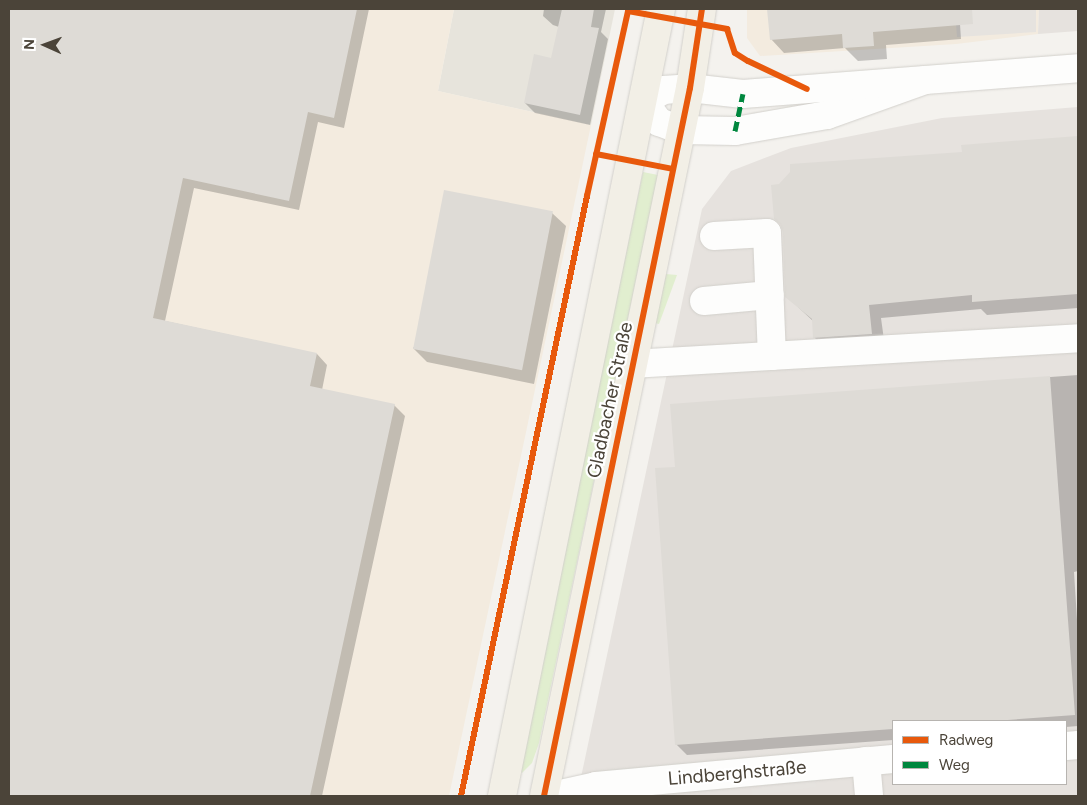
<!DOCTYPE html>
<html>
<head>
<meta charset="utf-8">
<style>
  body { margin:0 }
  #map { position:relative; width:1087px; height:805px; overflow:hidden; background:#f4f2ee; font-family:Figtree,sans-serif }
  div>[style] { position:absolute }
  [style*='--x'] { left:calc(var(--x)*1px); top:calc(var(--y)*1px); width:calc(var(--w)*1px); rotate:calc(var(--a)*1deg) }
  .residential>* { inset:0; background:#e7e4dc }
  .commercial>* { inset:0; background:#f3ebdf }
  .industrial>* { inset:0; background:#e6e2de }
  .green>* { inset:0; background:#e1eecf }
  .parking>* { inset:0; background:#e6e3df; transform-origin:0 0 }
  .shadow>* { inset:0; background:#0003 }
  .building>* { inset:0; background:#dedbd6; transform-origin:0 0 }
  .roads { filter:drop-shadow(0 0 1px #d2d0cb) drop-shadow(0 0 1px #d2d0cb) }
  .minor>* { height:28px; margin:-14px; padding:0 14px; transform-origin:14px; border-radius:14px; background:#fdfdfc }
  .major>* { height:28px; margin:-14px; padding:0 14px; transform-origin:14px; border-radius:14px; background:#f2efe6 }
  .quiet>* { height:5px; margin-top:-2.5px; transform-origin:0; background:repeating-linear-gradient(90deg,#00873e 0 10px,transparent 0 15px) }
  .cycleway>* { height:6px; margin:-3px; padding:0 3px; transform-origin:3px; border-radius:3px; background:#e8590c }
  span { translate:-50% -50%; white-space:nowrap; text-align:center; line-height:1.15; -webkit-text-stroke:4.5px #fff; paint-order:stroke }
  .street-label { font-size:19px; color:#4b4439 }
  .frame { position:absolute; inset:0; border:10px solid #4b4439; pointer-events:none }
  .legend { position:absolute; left:892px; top:720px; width:175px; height:65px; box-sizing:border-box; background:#fff; border:1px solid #b7b4b0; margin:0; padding:6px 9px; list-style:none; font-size:15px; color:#4b4439 }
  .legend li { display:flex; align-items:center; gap:10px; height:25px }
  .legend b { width:25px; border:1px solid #b7b4b0 }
  .north { position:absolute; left:20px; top:20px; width:50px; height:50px; -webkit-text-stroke:4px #fff; paint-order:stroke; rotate:272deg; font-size:14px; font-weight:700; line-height:20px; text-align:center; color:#4b4439 }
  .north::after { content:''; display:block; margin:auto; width:18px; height:22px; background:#4b4439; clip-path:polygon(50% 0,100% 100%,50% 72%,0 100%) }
</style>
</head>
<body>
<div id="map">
  <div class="residential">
    <i style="clip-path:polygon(454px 9px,615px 9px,591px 125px,438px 91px)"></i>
  </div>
  <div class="commercial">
    <i style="clip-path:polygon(9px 9px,454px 9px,438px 91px,591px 125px,449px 796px,9px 796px)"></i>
    <i style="clip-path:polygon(747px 9px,1039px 9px,1038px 34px,956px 44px,760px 56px,747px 38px)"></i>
  </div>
  <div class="industrial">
    <i style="clip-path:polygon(1039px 9px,1078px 9px,1078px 31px,1038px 34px)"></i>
    <i style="clip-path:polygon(evenodd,1078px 107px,1078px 796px,577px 796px,702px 209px,731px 171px,791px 148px,942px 118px,1078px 107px,893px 721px,1066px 721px,1066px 784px,893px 784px,893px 721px)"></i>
  </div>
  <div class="green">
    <i style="clip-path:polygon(643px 172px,658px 175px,539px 743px,532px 763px,522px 773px,518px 766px)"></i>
    <i style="clip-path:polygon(666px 274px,677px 275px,659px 324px,655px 323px)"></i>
  </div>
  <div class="parking">
    <i style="clip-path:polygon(955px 9px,1036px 9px,1036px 32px,957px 37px)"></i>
    <i style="left:815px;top:780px;width:7px;height:64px;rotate:82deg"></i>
  </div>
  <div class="shadow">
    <i style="clip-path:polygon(9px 9px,369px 9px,344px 128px,318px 122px,299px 210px,194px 188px,165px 321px,317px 354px,327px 365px,322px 390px,394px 405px,405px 416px,322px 796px,9px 796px)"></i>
    <i style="clip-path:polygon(544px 9px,606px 9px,601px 32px,608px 39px,590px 125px,535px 113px,525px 103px,552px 60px,559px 27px,553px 25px,543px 16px)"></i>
    <i style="clip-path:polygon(768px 9px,959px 9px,961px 39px,886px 45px,887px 59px,858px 61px,845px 48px,784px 53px,771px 39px)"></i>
    <i style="clip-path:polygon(1078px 137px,1078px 308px,987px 315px,981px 309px,881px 318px,885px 347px,828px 351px,814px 337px,813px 321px,786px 296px,963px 154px,962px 146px)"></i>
    <i style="clip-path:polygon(552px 213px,566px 226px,534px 384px,427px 362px,413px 348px)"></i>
    <i style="clip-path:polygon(1078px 375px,1078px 571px,1074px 572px,1078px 635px,1078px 726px,1066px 727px,1066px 721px,893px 721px,893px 740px,687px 755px,676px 744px,676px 468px,671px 405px)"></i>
  </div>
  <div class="building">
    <i style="clip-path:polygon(9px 9px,357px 9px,334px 118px,308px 112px,289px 201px,183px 178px,153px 318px,317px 353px,310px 386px,395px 404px,310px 796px,9px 796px)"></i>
    <i style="clip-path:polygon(562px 9px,594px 9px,591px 27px,599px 28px,580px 115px,524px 103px,534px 54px,551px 58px)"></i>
    <i style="clip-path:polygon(767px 9px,972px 9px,973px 24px,873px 32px,874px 46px,843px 48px,842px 34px,770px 40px)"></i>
    <i style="clip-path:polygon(1078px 136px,1078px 294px,972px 302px,972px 295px,869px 305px,872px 334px,813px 338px,812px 319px,785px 297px,783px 232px,780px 224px,774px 219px,771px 185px,779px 184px,790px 172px,790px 164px,962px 152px,961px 145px)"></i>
    <i style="left:444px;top:190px;width:111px;height:162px;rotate:11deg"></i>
    <i style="clip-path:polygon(1050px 376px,1075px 715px,994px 721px,893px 721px,893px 729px,675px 745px,655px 468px,675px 467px,670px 404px)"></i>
  </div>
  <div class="roads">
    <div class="minor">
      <i style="--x:925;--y:80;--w:104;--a:160.3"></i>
      <i style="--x:827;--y:115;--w:93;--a:170.1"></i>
      <i style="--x:735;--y:131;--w:54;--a:-178.9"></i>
      <i style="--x:681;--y:130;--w:23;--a:-160"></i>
      <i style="--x:659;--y:122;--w:25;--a:-127"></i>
      <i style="--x:644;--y:102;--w:22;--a:-32"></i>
      <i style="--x:663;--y:90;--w:27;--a:-4"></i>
      <i style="--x:690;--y:88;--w:53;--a:6.5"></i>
      <i style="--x:743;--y:94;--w:336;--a:-4.4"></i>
      <i style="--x:714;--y:236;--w:53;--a:-3.2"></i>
      <i style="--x:767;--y:233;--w:123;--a:87.7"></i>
      <i style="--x:704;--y:301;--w:66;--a:-5.2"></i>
      <i style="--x:632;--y:364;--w:447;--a:-3.3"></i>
      <i style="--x:1066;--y:746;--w:12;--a:-5"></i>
      <i style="--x:866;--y:761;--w:35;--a:85"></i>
      <i style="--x:552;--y:796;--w:45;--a:-12.8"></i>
      <i style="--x:596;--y:786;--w:298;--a:-5.2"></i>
    </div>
    <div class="major">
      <i style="--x:502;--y:796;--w:803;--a:-78.58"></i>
      <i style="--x:544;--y:796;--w:723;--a:-78.35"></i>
      <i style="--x:690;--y:88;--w:80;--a:-81.4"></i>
    </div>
  </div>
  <div class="quiet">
    <i style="--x:735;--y:131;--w:38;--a:-78"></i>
  </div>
  <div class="cycleway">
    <i style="--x:596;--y:154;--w:78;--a:11"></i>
    <i style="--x:461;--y:796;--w:613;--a:-78.14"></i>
    <i style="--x:587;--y:196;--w:189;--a:-77.5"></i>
    <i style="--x:628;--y:11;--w:101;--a:10.3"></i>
    <i style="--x:727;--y:29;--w:25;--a:72"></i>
    <i style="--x:735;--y:53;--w:15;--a:32"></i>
    <i style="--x:748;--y:61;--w:65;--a:25.4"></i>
    <i style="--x:544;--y:796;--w:723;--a:-78.35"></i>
    <i style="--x:690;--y:88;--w:80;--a:-81.4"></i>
  </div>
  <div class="street-label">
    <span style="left:610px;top:400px;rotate:-78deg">Gladbacher Straße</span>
    <span style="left:737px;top:773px;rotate:-5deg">Lindberghstraße</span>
  </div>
  <div class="frame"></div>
  <ul class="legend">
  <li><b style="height:6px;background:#e8590c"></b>Radweg</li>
  <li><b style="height:6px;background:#00873e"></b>Weg</li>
  </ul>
  <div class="north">N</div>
</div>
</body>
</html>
